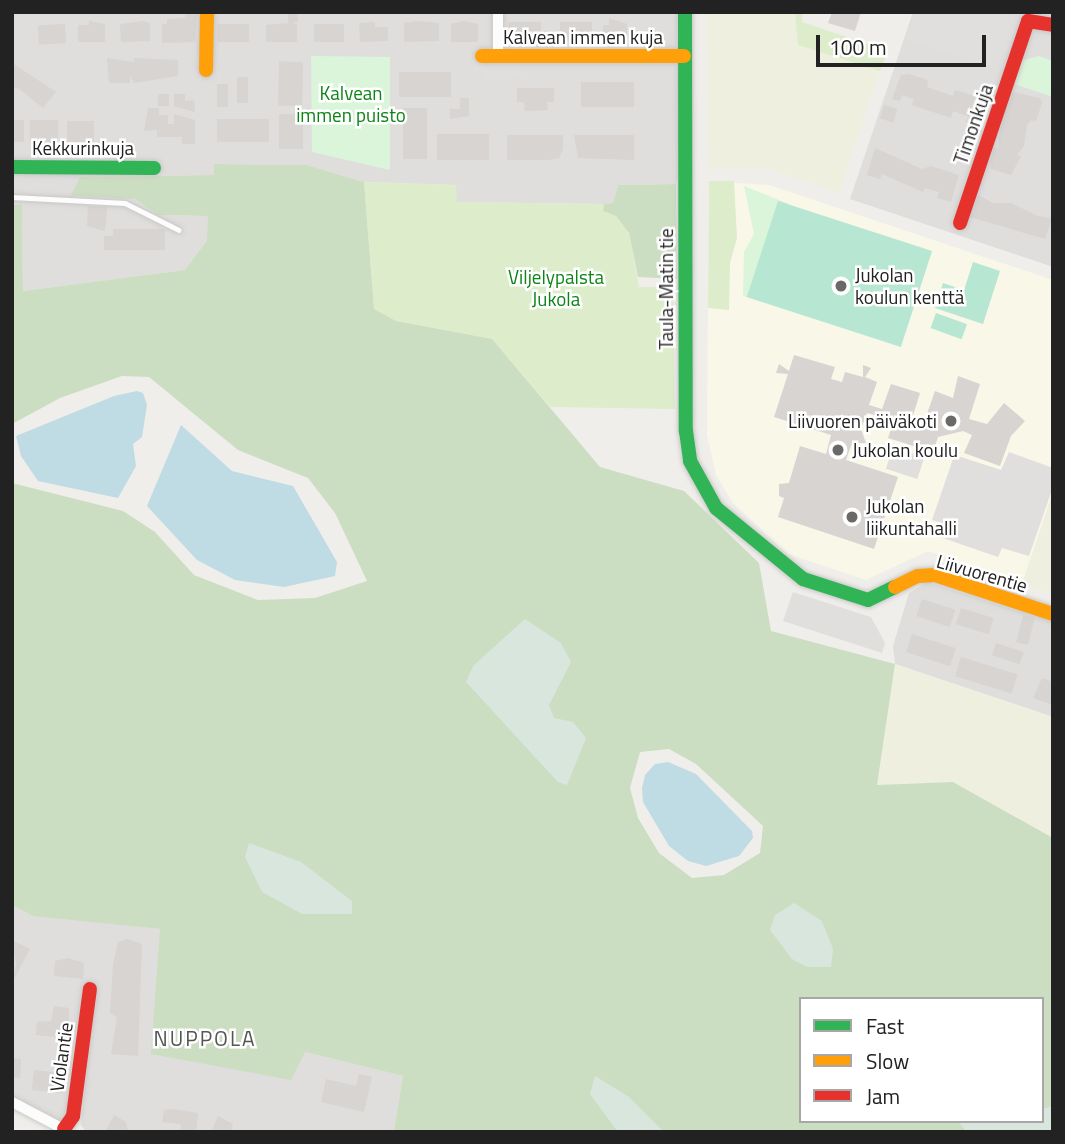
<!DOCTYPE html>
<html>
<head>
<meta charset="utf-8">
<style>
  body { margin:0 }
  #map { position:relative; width:1065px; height:1144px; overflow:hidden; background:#f0eeeb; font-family:"Titillium Web",sans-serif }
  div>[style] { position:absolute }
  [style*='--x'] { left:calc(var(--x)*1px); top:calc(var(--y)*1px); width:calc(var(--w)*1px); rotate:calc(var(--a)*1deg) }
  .residential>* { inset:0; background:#dfdedc }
  .education>* { inset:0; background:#f8f7e8 }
  .farmland>* { inset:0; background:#efefdf }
  .grass>* { inset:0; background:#ddeccb }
  .forest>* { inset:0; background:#cbdec1 }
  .wetland>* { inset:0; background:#d9e6de }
  .park>* { inset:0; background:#daf5da }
  .pitch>* { inset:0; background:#b7e6d2; transform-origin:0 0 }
  .parking>* { inset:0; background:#e0dfde; transform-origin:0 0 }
  .water>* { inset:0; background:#bfdbe3 }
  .building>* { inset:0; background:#d7d4d2; transform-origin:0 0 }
  .roads { filter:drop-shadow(0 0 2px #c9c8c7) drop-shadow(0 0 2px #c9c8c7) }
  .lane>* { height:4.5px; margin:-2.25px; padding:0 2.25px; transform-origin:2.25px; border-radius:2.25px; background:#fdfcfc }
  .street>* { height:10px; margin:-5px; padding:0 5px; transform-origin:5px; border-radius:5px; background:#fdfcfc }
  .fast>* { height:14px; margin:-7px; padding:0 7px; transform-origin:7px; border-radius:7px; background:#30b455 }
  .slow>* { height:14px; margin:-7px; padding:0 7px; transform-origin:7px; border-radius:7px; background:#ff9f0a }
  .jam>* { height:14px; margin:-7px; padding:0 7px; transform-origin:7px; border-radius:7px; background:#e5322d }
  .dots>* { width:19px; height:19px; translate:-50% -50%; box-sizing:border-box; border:4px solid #fff; border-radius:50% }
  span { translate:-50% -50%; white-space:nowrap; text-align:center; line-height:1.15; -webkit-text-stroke:5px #fff; paint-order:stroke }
  .street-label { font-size:19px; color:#222 }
  .park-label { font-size:19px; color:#0c8416 }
  .poi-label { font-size:19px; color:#222 }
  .left { translate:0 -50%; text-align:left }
  .right { translate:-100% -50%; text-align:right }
  .neighbourhood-label { font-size:21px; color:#555; letter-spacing:2px }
  .frame { position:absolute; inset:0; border:14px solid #222; pointer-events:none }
  .legend { position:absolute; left:799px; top:997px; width:245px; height:126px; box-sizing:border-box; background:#fff; border:2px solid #a7a7a7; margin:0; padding:9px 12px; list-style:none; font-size:21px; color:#222 }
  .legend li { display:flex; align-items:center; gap:14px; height:35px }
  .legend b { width:35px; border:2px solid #a7a7a7 }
  .scale { position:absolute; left:816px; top:35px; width:170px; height:32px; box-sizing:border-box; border:4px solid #222; border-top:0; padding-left:9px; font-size:21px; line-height:24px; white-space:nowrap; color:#222; -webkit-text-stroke:5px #fff; paint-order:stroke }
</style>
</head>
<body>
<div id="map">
  <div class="residential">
    <i style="clip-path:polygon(12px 12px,679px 12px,679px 172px,676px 184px,618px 185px,613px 203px,604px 204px,456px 202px,456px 185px,364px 182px,307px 165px,214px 164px,215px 175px,81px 177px,72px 196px,135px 199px,158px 215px,208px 216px,208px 241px,186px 270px,23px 291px,22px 206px,12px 205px)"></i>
    <i style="clip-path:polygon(913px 12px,1053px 12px,1053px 267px,850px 199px)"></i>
    <i style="clip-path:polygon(927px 582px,1053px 622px,1053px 717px,895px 664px,893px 646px,909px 593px)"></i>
    <i style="clip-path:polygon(12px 905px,29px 914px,160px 929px,305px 1052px,403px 1076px,394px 1129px,401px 1132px,86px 1132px,81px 1125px,95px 986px,83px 985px,68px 1112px,61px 1121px,12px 1096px)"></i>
  </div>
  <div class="education">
    <i style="clip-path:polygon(709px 181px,769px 185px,1053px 280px,1053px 492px,1022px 584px,928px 551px,866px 580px,788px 554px,733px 503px,716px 475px,707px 435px)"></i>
  </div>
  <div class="farmland">
    <i style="clip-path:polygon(706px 12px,797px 12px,798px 45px,880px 71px,839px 193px,769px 169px,708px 169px)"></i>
    <i style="clip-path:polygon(1053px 492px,1053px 594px,1022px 584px)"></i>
    <i style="clip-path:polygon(895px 664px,1053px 717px,1053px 838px,953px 782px,877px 785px)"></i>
  </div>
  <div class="grass">
    <i style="clip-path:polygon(795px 12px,803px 12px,802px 22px,888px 51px,880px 71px,798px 45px)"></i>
    <i style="clip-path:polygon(709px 181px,734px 181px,737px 238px,730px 263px,729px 310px,708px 308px)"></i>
    <i style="clip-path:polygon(364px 182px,456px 185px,457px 202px,604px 204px,603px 211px,616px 216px,629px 233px,639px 287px,673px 287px,675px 409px,550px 407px,492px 339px,396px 321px,374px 309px)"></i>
  </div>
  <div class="forest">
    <i style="clip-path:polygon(evenodd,214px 164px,307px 165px,364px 182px,374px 309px,396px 321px,492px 339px,600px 467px,684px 491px,759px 563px,771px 631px,895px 664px,877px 785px,953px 782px,1053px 838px,1053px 1107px,1042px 1109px,1042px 999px,801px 999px,801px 1121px,959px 1121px,966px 1132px,401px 1132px,394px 1129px,403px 1076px,305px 1052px,291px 1080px,151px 1054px,160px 929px,33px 916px,12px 905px,12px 483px,123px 511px,155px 532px,194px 575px,258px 600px,315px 598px,367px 581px,335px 513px,308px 478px,238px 450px,149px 377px,122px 376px,60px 398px,12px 424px,12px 205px,22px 205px,23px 291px,185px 270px,207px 241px,208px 216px,158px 215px,135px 199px,71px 196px,80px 177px,214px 175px,214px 164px,669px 749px,696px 764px,763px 826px,760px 853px,724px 875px,692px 878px,659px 853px,638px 818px,630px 788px,640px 752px,669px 749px)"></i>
    <i style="clip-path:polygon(676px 184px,677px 279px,638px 277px,629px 233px,616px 216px,603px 211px,604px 204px,613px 203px,618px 185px)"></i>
  </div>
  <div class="wetland">
    <i style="clip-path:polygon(525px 619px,561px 643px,571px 662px,549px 705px,554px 718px,573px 722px,586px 738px,567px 785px,558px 782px,466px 682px,473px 666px)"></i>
    <i style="clip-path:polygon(249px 843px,301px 862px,352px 901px,352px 914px,302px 914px,262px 892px,245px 857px)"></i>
    <i style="clip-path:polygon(794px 903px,822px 921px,833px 949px,831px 967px,807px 967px,792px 959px,770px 930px,775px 915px)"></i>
    <i style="clip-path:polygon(595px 1076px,629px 1097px,664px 1132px,618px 1132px,590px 1094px)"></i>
    <i style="clip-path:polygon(1053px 1107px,1053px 1132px,966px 1132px,959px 1121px,1042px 1121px,1042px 1109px)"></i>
  </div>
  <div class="park">
    <i style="clip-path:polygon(311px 56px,390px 57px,390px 170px,312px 152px)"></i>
    <i style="clip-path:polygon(1039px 56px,1053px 61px,1053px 97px,1014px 84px,1021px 61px)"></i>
    <i style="clip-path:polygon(744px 186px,789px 204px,757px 300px,743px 296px,744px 252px,754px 234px)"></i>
  </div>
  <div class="pitch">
    <i style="left:778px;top:201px;width:162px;height:101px;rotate:18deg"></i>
    <i style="clip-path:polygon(973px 262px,1000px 271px,983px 324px,935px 308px,943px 283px,964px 290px)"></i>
    <i style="left:936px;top:313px;width:33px;height:16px;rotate:20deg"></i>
  </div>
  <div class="parking">
    <i style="clip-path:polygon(915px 12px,1009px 12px,1006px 23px,1016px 27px,1003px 62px,995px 60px,992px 68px,906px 39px)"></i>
    <i style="clip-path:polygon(472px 60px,521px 64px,521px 78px,487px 80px,483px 73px,474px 72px)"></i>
    <i style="left:893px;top:447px;width:33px;height:23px;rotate:18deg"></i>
    <i style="clip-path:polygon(1009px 452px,1053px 468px,1053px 487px,1029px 556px,1002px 548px,998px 557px,937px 536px,941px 523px,932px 520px,953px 459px,961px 457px,1001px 470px)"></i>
    <i style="clip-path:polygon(793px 592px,871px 617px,885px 643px,882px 653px,783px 621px)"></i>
  </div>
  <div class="water">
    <i style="clip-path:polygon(137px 391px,143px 393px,147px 405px,142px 437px,133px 444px,136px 466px,118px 498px,38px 481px,21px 456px,16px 436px,114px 396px)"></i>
    <i style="clip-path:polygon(181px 425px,232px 471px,293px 486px,337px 562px,335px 576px,284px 587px,235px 580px,197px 560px,147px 506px)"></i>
    <i style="clip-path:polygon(668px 762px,696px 774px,752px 831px,753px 838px,739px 856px,706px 866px,688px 861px,669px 846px,643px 802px,642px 788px,645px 775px,655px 764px)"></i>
  </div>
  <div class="building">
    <i style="clip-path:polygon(288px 12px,297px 12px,298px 22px,292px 22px,297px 25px,297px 42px,266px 42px,266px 25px,288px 23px)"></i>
    <i style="clip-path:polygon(832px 12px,861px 12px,855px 31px,828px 23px)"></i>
    <i style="clip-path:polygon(185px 14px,197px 14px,195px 42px,162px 43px,162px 24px,167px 24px,167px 19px,185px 18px)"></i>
    <i style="clip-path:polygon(609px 18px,627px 24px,627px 41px,603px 41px,603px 25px,609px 25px)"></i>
    <i style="clip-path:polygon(89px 21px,105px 24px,105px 42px,78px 42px,78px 25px,89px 25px)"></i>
    <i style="clip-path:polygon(144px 21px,150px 23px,150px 41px,121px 42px,120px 24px)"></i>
    <i style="clip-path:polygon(416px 21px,439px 23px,439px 41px,404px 42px,404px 23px)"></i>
    <i style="clip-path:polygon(463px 21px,478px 24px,478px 42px,451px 42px,451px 24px)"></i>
    <i style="clip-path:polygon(375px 22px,375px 27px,388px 27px,388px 41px,360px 42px,359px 23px)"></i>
    <i style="left:541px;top:22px;width:20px;height:33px;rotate:90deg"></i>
    <i style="left:560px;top:22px;width:32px;height:19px"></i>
    <i style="left:65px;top:24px;width:19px;height:27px;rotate:87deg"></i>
    <i style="left:217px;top:24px;width:32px;height:18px"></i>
    <i style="left:314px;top:24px;width:30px;height:18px"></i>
    <i style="clip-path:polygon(107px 58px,134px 62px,134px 58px,178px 60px,178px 76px,134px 83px,130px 76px,130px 83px,109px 83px)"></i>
    <i style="left:303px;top:62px;width:44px;height:24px;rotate:91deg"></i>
    <i style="clip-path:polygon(12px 63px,56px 92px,43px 108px,18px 88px,12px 89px)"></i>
    <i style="left:399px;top:72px;width:52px;height:25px"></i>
    <i style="clip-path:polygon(908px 74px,928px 80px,927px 87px,953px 96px,955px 90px,975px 96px,981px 101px,974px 125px,966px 123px,968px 116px,953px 111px,951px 118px,912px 105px,914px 99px,902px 95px,900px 101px,892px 99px,901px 75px)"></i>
    <i style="left:237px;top:77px;width:11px;height:26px"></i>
    <i style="left:581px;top:82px;width:53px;height:25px"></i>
    <i style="left:217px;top:84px;width:11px;height:23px"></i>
    <i style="clip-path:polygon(517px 88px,554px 88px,554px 102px,547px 102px,548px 110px,525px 111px,524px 102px,517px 102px)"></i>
    <i style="clip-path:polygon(1012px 92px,1040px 98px,1042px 103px,1036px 121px,1031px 120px,1027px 125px,1024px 146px,1017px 155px,1021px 156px,1011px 175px,991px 169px,990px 161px,994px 147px,998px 149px,1001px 119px)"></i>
    <i style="left:158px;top:94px;width:11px;height:12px"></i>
    <i style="clip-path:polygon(174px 94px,185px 94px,185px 101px,194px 100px,195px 112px,174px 106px)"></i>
    <i style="clip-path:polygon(460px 98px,469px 98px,469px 116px,450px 119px,450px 109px,460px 109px)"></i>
    <i style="left:884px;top:105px;width:14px;height:14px;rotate:17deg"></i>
    <i style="clip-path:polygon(148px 108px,159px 108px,159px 115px,168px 115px,168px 124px,174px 124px,174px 114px,195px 120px,195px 144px,182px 144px,182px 137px,157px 137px,157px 130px,144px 131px)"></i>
    <i style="left:403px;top:108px;width:24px;height:51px"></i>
    <i style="left:279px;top:114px;width:24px;height:35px"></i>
    <i style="left:217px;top:119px;width:52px;height:23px"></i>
    <i style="left:12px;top:120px;width:12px;height:22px"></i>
    <i style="left:30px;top:120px;width:28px;height:22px"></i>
    <i style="left:67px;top:121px;width:27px;height:21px"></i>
    <i style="left:967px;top:132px;width:13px;height:14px;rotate:18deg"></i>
    <i style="left:437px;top:134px;width:52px;height:26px"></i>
    <i style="clip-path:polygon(507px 135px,563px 135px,563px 149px,559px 158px,549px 160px,507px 160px)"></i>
    <i style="clip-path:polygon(574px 135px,634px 135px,634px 160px,578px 158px)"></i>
    <i style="clip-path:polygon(875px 148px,922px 169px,931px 166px,959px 175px,951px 202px,937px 198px,939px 192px,925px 188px,923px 192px,882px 174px,880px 179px,867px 175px)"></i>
    <i style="clip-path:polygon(978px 195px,993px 203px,1011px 203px,1038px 216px,1052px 218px,1045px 239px,970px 217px)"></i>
    <i style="clip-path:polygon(88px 206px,107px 207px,105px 231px,87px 226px)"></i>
    <i style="clip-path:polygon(113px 229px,165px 229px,165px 250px,104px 250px,104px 236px,113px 236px)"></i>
    <i style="clip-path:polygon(794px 355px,835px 367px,831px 379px,842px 382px,845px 372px,863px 377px,863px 365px,871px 368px,865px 377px,877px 382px,869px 405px,882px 409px,891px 384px,920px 393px,911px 422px,923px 425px,935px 391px,953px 398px,958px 376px,980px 384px,969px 419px,987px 424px,1004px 403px,1025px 421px,1011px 436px,1000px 466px,964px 453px,972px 435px,963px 431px,938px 437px,933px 452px,888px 438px,894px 420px,867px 413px,861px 429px,866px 443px,852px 443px,846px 460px,898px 477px,874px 549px,778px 517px,784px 498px,779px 496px,779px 484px,789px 483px,800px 446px,826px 454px,831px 435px,774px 417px,788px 374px,776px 373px,779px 364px,789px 371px)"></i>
    <i style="left:922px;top:599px;width:35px;height:18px;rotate:18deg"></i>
    <i style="left:961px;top:608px;width:34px;height:17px;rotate:17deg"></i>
    <i style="left:1023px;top:615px;width:12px;height:28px;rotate:14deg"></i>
    <i style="left:912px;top:634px;width:46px;height:19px;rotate:18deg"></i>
    <i style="left:996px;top:643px;width:29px;height:13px;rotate:18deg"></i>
    <i style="left:961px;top:657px;width:59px;height:20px;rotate:17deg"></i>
    <i style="clip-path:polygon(1042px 678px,1053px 682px,1053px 705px,1033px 698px)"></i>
    <i style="clip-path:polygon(127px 939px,142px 944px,138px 1056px,111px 1054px,117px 1017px,110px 1013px,113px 965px,118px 942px)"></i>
    <i style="clip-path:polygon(12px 940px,30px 949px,12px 983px,16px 964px)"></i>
    <i style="clip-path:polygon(68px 958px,84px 963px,83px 979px,54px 976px,55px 961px)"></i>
    <i style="clip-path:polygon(54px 1006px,69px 1008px,69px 1047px,57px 1046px,58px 1037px,36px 1035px,37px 1022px,51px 1021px)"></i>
    <i style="clip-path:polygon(12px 1058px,21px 1059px,20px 1078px,12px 1077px)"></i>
    <i style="left:34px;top:1070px;width:31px;height:20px;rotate:6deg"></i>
    <i style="clip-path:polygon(359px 1074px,372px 1077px,364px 1112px,321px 1102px,326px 1079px,356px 1086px)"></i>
    <i style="clip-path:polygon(173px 1109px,198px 1113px,196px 1132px,180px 1132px,181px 1124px,162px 1122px,164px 1110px)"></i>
    <i style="clip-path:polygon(114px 1115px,126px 1122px,128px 1132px,105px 1132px)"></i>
    <i style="clip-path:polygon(218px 1116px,233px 1124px,231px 1132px,211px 1132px)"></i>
  </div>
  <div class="roads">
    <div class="lane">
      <i style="--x:12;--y:197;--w:113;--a:3"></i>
      <i style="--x:125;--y:203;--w:60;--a:26.6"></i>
    </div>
    <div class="street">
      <i style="--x:498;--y:12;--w:44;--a:90"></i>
      <i style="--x:12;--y:1102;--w:62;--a:27.8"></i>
    </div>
    <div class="fast">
      <i style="--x:685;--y:12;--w:419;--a:89.9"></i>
      <i style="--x:686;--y:431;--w:30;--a:82"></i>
      <i style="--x:690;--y:461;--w:54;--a:61"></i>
      <i style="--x:716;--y:508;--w:112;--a:39.2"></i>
      <i style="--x:803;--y:579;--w:68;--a:17.9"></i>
      <i style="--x:868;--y:600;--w:30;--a:-26"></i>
      <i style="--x:12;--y:167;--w:142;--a:0.4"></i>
    </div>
    <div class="slow">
      <i style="--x:482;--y:56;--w:202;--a:0"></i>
      <i style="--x:206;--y:70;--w:58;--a:-89"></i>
      <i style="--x:895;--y:587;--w:25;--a:-26"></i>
      <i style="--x:918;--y:576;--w:17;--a:-3"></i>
      <i style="--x:935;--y:575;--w:124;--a:18.3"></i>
    </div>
    <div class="jam">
      <i style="--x:960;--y:223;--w:213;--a:-71.4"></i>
      <i style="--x:1028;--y:21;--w:25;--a:9"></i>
      <i style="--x:64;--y:1129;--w:16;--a:-55"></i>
      <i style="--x:73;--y:1116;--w:128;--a:-82.4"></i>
    </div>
  </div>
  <div class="dots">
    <i style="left:841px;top:286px;background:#6a6968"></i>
    <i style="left:951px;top:421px;background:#6a6968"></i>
    <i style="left:838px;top:450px;background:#6a6968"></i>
    <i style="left:852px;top:517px;background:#6a6968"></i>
  </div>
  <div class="street-label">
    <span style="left:583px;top:37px">Kalvean immen kuja</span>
    <span style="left:973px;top:124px;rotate:-71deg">Timonkuja</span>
    <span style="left:83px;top:148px">Kekkurinkuja</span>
    <span style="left:666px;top:289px;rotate:-90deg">Taula-Matin tie</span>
    <span style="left:982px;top:573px;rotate:16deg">Liivuorentie</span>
    <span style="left:61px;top:1057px;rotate:-82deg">Violantie</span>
  </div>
  <div class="park-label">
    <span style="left:351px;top:104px">Kalvean<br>immen puisto</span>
    <span style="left:556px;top:288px">Viljelypalsta<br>Jukola</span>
  </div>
  <div class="poi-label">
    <span class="left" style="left:855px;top:286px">Jukolan<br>koulun kenttä</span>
    <span class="right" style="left:937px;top:421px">Liivuoren päiväkoti</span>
    <span class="left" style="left:852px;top:450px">Jukolan koulu</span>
    <span class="left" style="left:866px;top:517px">Jukolan<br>liikuntahalli</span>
  </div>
  <div class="neighbourhood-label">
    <span style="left:205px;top:1038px">NUPPOLA</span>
  </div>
  <div class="frame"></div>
  <ul class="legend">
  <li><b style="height:9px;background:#30b455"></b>Fast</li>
  <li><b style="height:9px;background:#ff9f0a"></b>Slow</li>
  <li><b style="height:9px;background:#e5322d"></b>Jam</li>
  </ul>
  <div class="scale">100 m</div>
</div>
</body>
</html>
